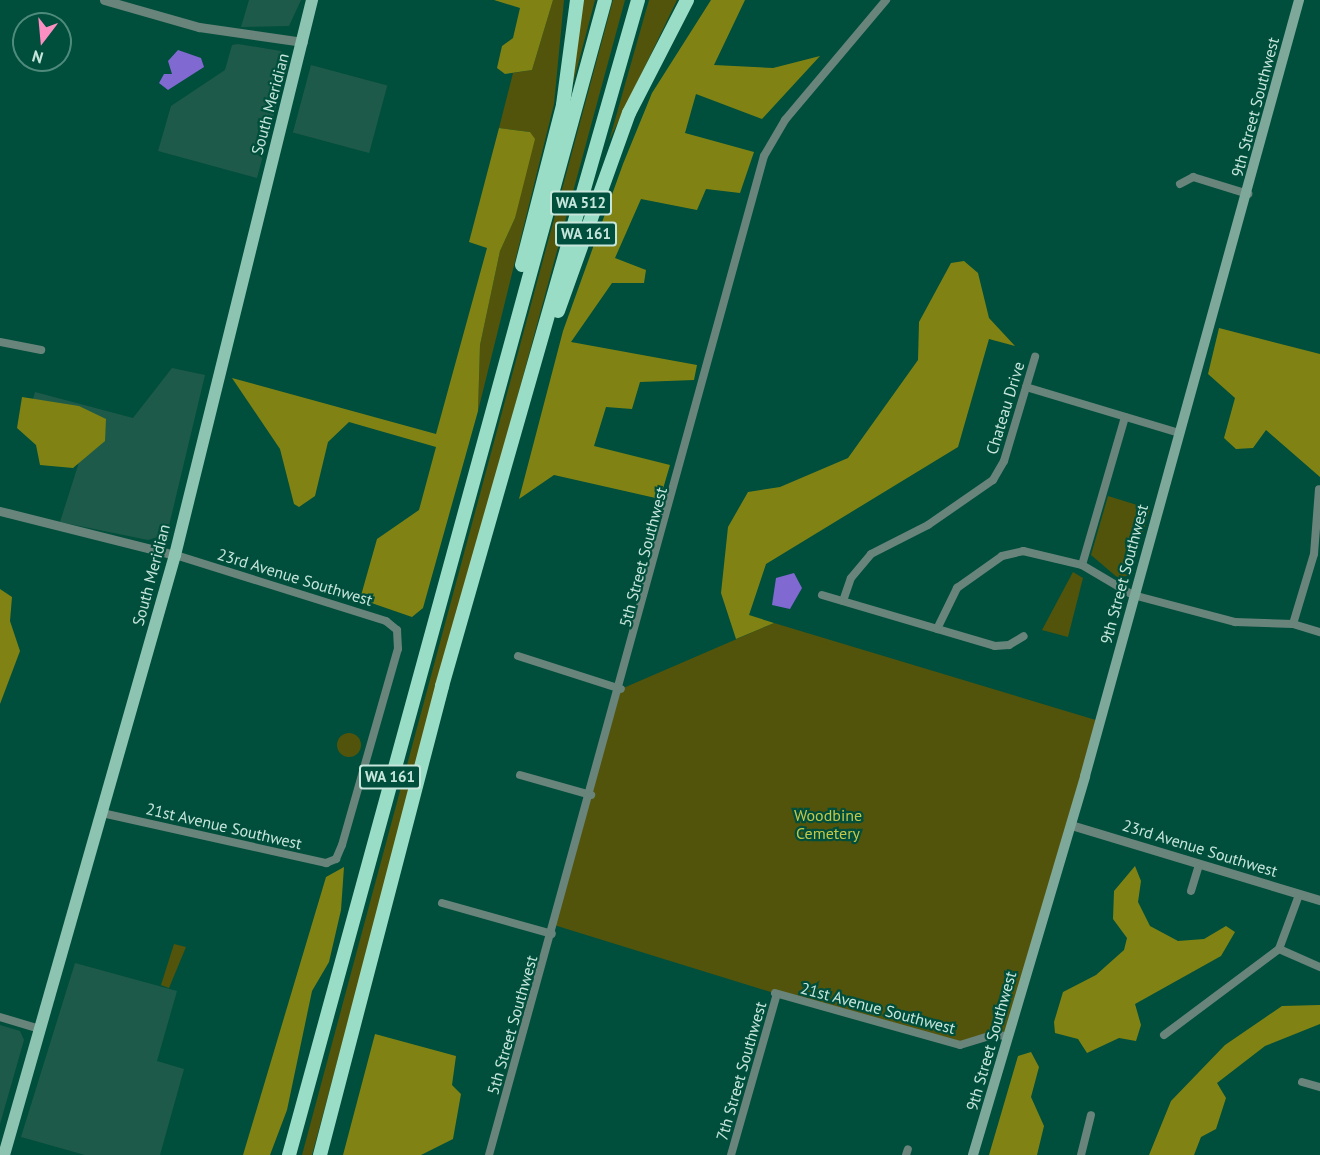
<!DOCTYPE html>
<html>
<head>
<meta charset="utf-8">
<style>
  body { margin:0 }
  #map { position:relative; width:1320px; height:1155px; overflow:hidden; background:#004e3c; font-family:"PT Sans",sans-serif }
  div>[style] { position:absolute }
  [style*='--x'] { left:calc(var(--x)*1px); top:calc(var(--y)*1px); width:calc(var(--w)*1px); rotate:calc(var(--a)*1deg) }
  .built>* { inset:0; background:#1e5a49; transform-origin:0 0 }
  .green>* { inset:0; background:#52540b }
  .round { border-radius:50% }
  .forest>* { inset:0; background:#808313 }
  .water>* { inset:0; background:#8069d1 }
  .minor>* { height:8px; margin:-4px; padding:0 4px; transform-origin:4px; border-radius:4px; background:#69847a }
  .tertiary>* { height:9px; margin:-4.5px; padding:0 4.5px; transform-origin:4.5px; border-radius:4.5px; background:#69847a }
  .secondary>* { height:10px; margin:-5px; padding:0 5px; transform-origin:5px; border-radius:5px; background:#7ea899 }
  .primary>* { height:12px; margin:-6px; padding:0 6px; transform-origin:6px; border-radius:6px; background:#8dc4b1 }
  .motorway>* { height:14px; margin:-7px; padding:0 7px; transform-origin:7px; border-radius:7px; background:#9addc6 }
  span { translate:-50% -50%; white-space:nowrap; text-align:center; line-height:1.15; -webkit-text-stroke:4.5px #004e3c; paint-order:stroke }
  .shield-label span { padding:2px 4px; background:#004e3c; border:2px solid; border-radius:4px; -webkit-text-stroke-width:0 }
  .shield-label { font-size:15px; color:#c6e6db; font-weight:700 }
  .street-label { font-size:16px; color:#c6e6db }
  .park-label { font-size:16px; color:#c4c849 }
  .north { position:absolute; left:12px; top:12px; width:60px; height:60px; box-sizing:border-box; background:#004e3c; border:2px solid #4f8b7c; border-radius:50%; rotate:196deg; font-size:16px; font-weight:700; line-height:24px; text-align:center; color:#c6e6db }
  .north::after { content:''; display:block; margin:auto; width:21px; height:27px; background:#fc8fc2; clip-path:polygon(50% 0,100% 100%,50% 72%,0 100%) }
</style>
</head>
<body>
<div id="map">
  <div class="built">
    <i style="clip-path:polygon(249px 0,301px 0,289px 26px,241px 27px)"></i>
    <i style="clip-path:polygon(238px 44px,281px 51px,288px 61px,257px 178px,158px 151px,171px 106px,225px 70px,232px 45px)"></i>
    <i style="left:311px;top:65px;width:79px;height:70px;rotate:15deg"></i>
    <i style="clip-path:polygon(172px 368px,205px 375px,167px 534px,148px 540px,60px 522px,82px 453px,24px 432px,35px 392px,133px 418px)"></i>
    <i style="clip-path:polygon(75px 963px,177px 991px,157px 1061px,184px 1069px,160px 1155px,85px 1155px,21px 1137px)"></i>
    <i style="clip-path:polygon(0 1025px,20px 1031px,24px 1040px,0 1124px)"></i>
  </div>
  <div class="green">
    <i style="clip-path:polygon(553px 0,564px 0,554px 104px,478px 411px,480px 345px,500px 251px,515px 218px,530px 132px,499px 128px,513px 73px,532px 70px)"></i>
    <i style="clip-path:polygon(582px 0,595px 0,571px 91px)"></i>
    <i style="clip-path:polygon(613px 0,625px 0,312px 1155px,302px 1155px)"></i>
    <i style="clip-path:polygon(649px 0,677px 0,609px 141px)"></i>
    <i style="clip-path:polygon(1108px 496px,1150px 509px,1130px 575px,1118px 578px,1091px 555px)"></i>
    <i style="clip-path:polygon(1073px 572px,1083px 578px,1068px 637px,1042px 630px)"></i>
    <i style="clip-path:polygon(774px 623px,1099px 721px,1008px 1037px,999px 1034px,971px 1044px,777px 994px,554px 925px,621px 689px)"></i>
    <i class="round" style="left:337px;top:733px;width:24px;height:24px"></i>
    <i style="clip-path:polygon(174px 944px,186px 947px,169px 988px,161px 985px)"></i>
  </div>
  <div class="forest">
    <i style="clip-path:polygon(494px 0,553px 0,532px 70px,505px 74px,497px 68px,502px 46px,513px 38px,520px 8px)"></i>
    <i style="clip-path:polygon(711px 0,745px 0,714px 65px,773px 68px,820px 56px,762px 119px,696px 94px,685px 133px,754px 152px,740px 193px,706px 189px,697px 210px,641px 199px,615px 258px,646px 270px,644px 283px,612px 283px,571px 342px,697px 365px,694px 380px,640px 382px,632px 409px,606px 407px,594px 446px,670px 465px,660px 499px,554px 475px,519px 499px,563px 331px,623px 164px,652px 93px)"></i>
    <i style="clip-path:polygon(499px 128px,530px 132px,535px 139px,515px 218px,500px 251px,480px 345px,478px 411px,423px 608px,412px 617px,360px 599px,377px 539px,419px 510px,436px 447px,349px 422px,328px 442px,315px 496px,299px 507px,294px 504px,280px 449px,232px 378px,436px 434px,487px 248px,469px 242px)"></i>
    <i style="clip-path:polygon(964px 261px,978px 273px,989px 318px,1015px 346px,989px 339px,958px 447px,766px 564px,749px 615px,774px 623px,736px 639px,721px 593px,728px 527px,748px 492px,780px 487px,848px 458px,918px 360px,919px 322px,951px 263px)"></i>
    <i style="clip-path:polygon(1219px 328px,1320px 354px,1320px 477px,1266px 430px,1253px 448px,1236px 449px,1224px 438px,1235px 398px,1208px 374px)"></i>
    <i style="clip-path:polygon(22px 397px,79px 406px,106px 419px,105px 441px,73px 468px,40px 465px,36px 445px,17px 428px)"></i>
    <i style="clip-path:polygon(0 589px,12px 597px,10px 621px,20px 651px,0 704px)"></i>
    <i style="clip-path:polygon(1135px 866px,1141px 881px,1138px 902px,1150px 926px,1178px 941px,1204px 939px,1226px 926px,1235px 932px,1221px 956px,1135px 1004px,1141px 1025px,1136px 1041px,1119px 1038px,1087px 1053px,1078px 1039px,1055px 1033px,1054px 1022px,1063px 992px,1096px 975px,1124px 950px,1127px 938px,1113px 919px,1114px 891px)"></i>
    <i style="clip-path:polygon(344px 867px,341px 910px,329px 962px,312px 991px,287px 1110px,270px 1155px,243px 1155px,326px 877px)"></i>
    <i style="clip-path:polygon(1320px 1005px,1320px 1024px,1265px 1046px,1217px 1083px,1226px 1098px,1216px 1129px,1201px 1137px,1194px 1155px,1149px 1155px,1171px 1101px,1225px 1045px,1282px 1006px)"></i>
    <i style="clip-path:polygon(375px 1034px,456px 1056px,452px 1085px,461px 1094px,453px 1139px,421px 1155px,343px 1155px)"></i>
    <i style="clip-path:polygon(1031px 1052px,1039px 1067px,1031px 1097px,1044px 1126px,1037px 1155px,989px 1155px,1018px 1056px)"></i>
  </div>
  <div class="water">
    <i style="clip-path:polygon(178px 50px,201px 58px,204px 67px,168px 90px,159px 83px,164px 74px,172px 74px,168px 61px)"></i>
    <i style="clip-path:polygon(794px 573px,802px 588px,790px 609px,772px 605px,776px 578px)"></i>
  </div>
  <div class="minor">
    <i style="--x:1180;--y:184;--w:15;--a:-28"></i>
    <i style="--x:1193;--y:177;--w:58;--a:17.2"></i>
    <i style="--x:0;--y:342;--w:42;--a:11"></i>
    <i style="--x:1026;--y:387;--w:160;--a:16.7"></i>
    <i style="--x:1082;--y:565;--w:154;--a:-73.8"></i>
    <i style="--x:822;--y:595;--w:180;--a:16.4"></i>
    <i style="--x:995;--y:646;--w:14;--a:-4"></i>
    <i style="--x:1009;--y:645;--w:17;--a:-31"></i>
    <i style="--x:843;--y:601;--w:24;--a:-71"></i>
    <i style="--x:851;--y:578;--w:31;--a:-50"></i>
    <i style="--x:871;--y:554;--w:64;--a:-27"></i>
    <i style="--x:928;--y:525;--w:79;--a:-34.7"></i>
    <i style="--x:993;--y:480;--w:22;--a:-60"></i>
    <i style="--x:1004;--y:461;--w:109;--a:-73.4"></i>
    <i style="--x:1293;--y:624;--w:73;--a:-73.3"></i>
    <i style="--x:1314;--y:554;--w:65;--a:-85.6"></i>
    <i style="--x:937;--y:629;--w:46;--a:-64"></i>
    <i style="--x:957;--y:588;--w:55;--a:-35.4"></i>
    <i style="--x:1002;--y:556;--w:22;--a:-13"></i>
    <i style="--x:1023;--y:551;--w:61;--a:13.3"></i>
    <i style="--x:1082;--y:565;--w:59;--a:30.5"></i>
    <i style="--x:1133;--y:595;--w:106;--a:14.8"></i>
    <i style="--x:1235;--y:622;--w:58;--a:2"></i>
    <i style="--x:1293;--y:624;--w:28;--a:17"></i>
    <i style="--x:518;--y:656;--w:108;--a:17.8"></i>
    <i style="--x:520;--y:775;--w:74;--a:15.7"></i>
    <i style="--x:102;--y:813;--w:230;--a:12.6"></i>
    <i style="--x:326;--y:863;--w:11;--a:-22"></i>
    <i style="--x:336;--y:859;--w:15;--a:-67"></i>
    <i style="--x:342;--y:845;--w:204;--a:-74.1"></i>
    <i style="--x:398;--y:649;--w:19;--a:-93"></i>
    <i style="--x:397;--y:630;--w:14;--a:-141"></i>
    <i style="--x:386;--y:621;--w:221;--a:-162.6"></i>
    <i style="--x:1191;--y:891;--w:28;--a:-73"></i>
    <i style="--x:442;--y:903;--w:114;--a:15.7"></i>
    <i style="--x:1279;--y:949;--w:45;--a:23.7"></i>
    <i style="--x:775;--y:993;--w:192;--a:15.7"></i>
    <i style="--x:960;--y:1045;--w:37;--a:-17"></i>
    <i style="--x:995;--y:1034;--w:13;--a:13"></i>
    <i style="--x:0;--y:1017;--w:42;--a:16.7"></i>
    <i style="--x:1164;--y:1035;--w:144;--a:-36.8"></i>
    <i style="--x:1279;--y:949;--w:58;--a:-69.7"></i>
    <i style="--x:1302;--y:1082;--w:19;--a:16"></i>
    <i style="--x:489;--y:1155;--w:1036;--a:-74.61"></i>
    <i style="--x:764;--y:156;--w:42;--a:-59.7"></i>
    <i style="--x:785;--y:120;--w:157;--a:-49.9"></i>
    <i style="--x:731;--y:1155;--w:167;--a:-74.1"></i>
    <i style="--x:906;--y:1155;--w:6;--a:-72"></i>
    <i style="--x:1081;--y:1155;--w:41;--a:-76"></i>
  </div>
  <div class="tertiary">
    <i style="--x:104;--y:0;--w:99;--a:15.9"></i>
    <i style="--x:199;--y:27;--w:105;--a:8.2"></i>
    <i style="--x:0;--y:511;--w:180;--a:14.1"></i>
    <i style="--x:1071;--y:825;--w:260;--a:16.8"></i>
  </div>
  <div class="secondary">
    <i style="--x:973;--y:1155;--w:395;--a:-73.5"></i>
    <i style="--x:1085;--y:776;--w:805;--a:-74.58"></i>
  </div>
  <div class="primary">
    <i style="--x:4;--y:1155;--w:624;--a:-74.09"></i>
    <i style="--x:175;--y:555;--w:572;--a:-76.13"></i>
  </div>
  <div class="motorway">
    <i style="--x:522;--y:265;--w:165;--a:-75.6"></i>
    <i style="--x:563;--y:105;--w:106;--a:-82.4"></i>
    <i style="--x:558;--y:311;--w:210;--a:-70.3"></i>
    <i style="--x:629;--y:113;--w:127;--a:-62.8"></i>
    <i style="--x:289;--y:1155;--w:1197;--a:-74.7"></i>
    <i style="--x:320;--y:1155;--w:485;--a:-75.4"></i>
    <i style="--x:442;--y:686;--w:713;--a:-74.05"></i>
  </div>
  <div class="shield-label">
    <span style="left:581px;top:203px">WA 512</span>
    <span style="left:586px;top:234px">WA 161</span>
    <span style="left:390px;top:777px">WA 161</span>
  </div>
  <div class="street-label">
    <span style="left:270px;top:104px;rotate:-75deg">South Meridian</span>
    <span style="left:1255px;top:107px;rotate:-75deg">9th Street Southwest</span>
    <span style="left:1005px;top:408px;rotate:-73deg">Chateau Drive</span>
    <span style="left:643px;top:557px;rotate:-75deg">5th Street Southwest</span>
    <span style="left:1124px;top:574px;rotate:-75deg">9th Street Southwest</span>
    <span style="left:151px;top:575px;rotate:-75deg">South Meridian</span>
    <span style="left:295px;top:577px;rotate:17deg">23rd Avenue Southwest</span>
    <span style="left:224px;top:826px;rotate:13deg">21st Avenue Southwest</span>
    <span style="left:1200px;top:848px;rotate:17deg">23rd Avenue Southwest</span>
    <span style="left:878px;top:1008px;rotate:15deg">21st Avenue Southwest</span>
    <span style="left:512px;top:1025px;rotate:-74deg">5th Street Southwest</span>
    <span style="left:991px;top:1041px;rotate:-74deg">9th Street Southwest</span>
    <span style="left:741px;top:1071px;rotate:-74deg">7th Street Southwest</span>
  </div>
  <div class="park-label">
    <span style="left:828px;top:824px">Woodbine<br>Cemetery</span>
  </div>
  <div class="north">N</div>
</div>
</body>
</html>
